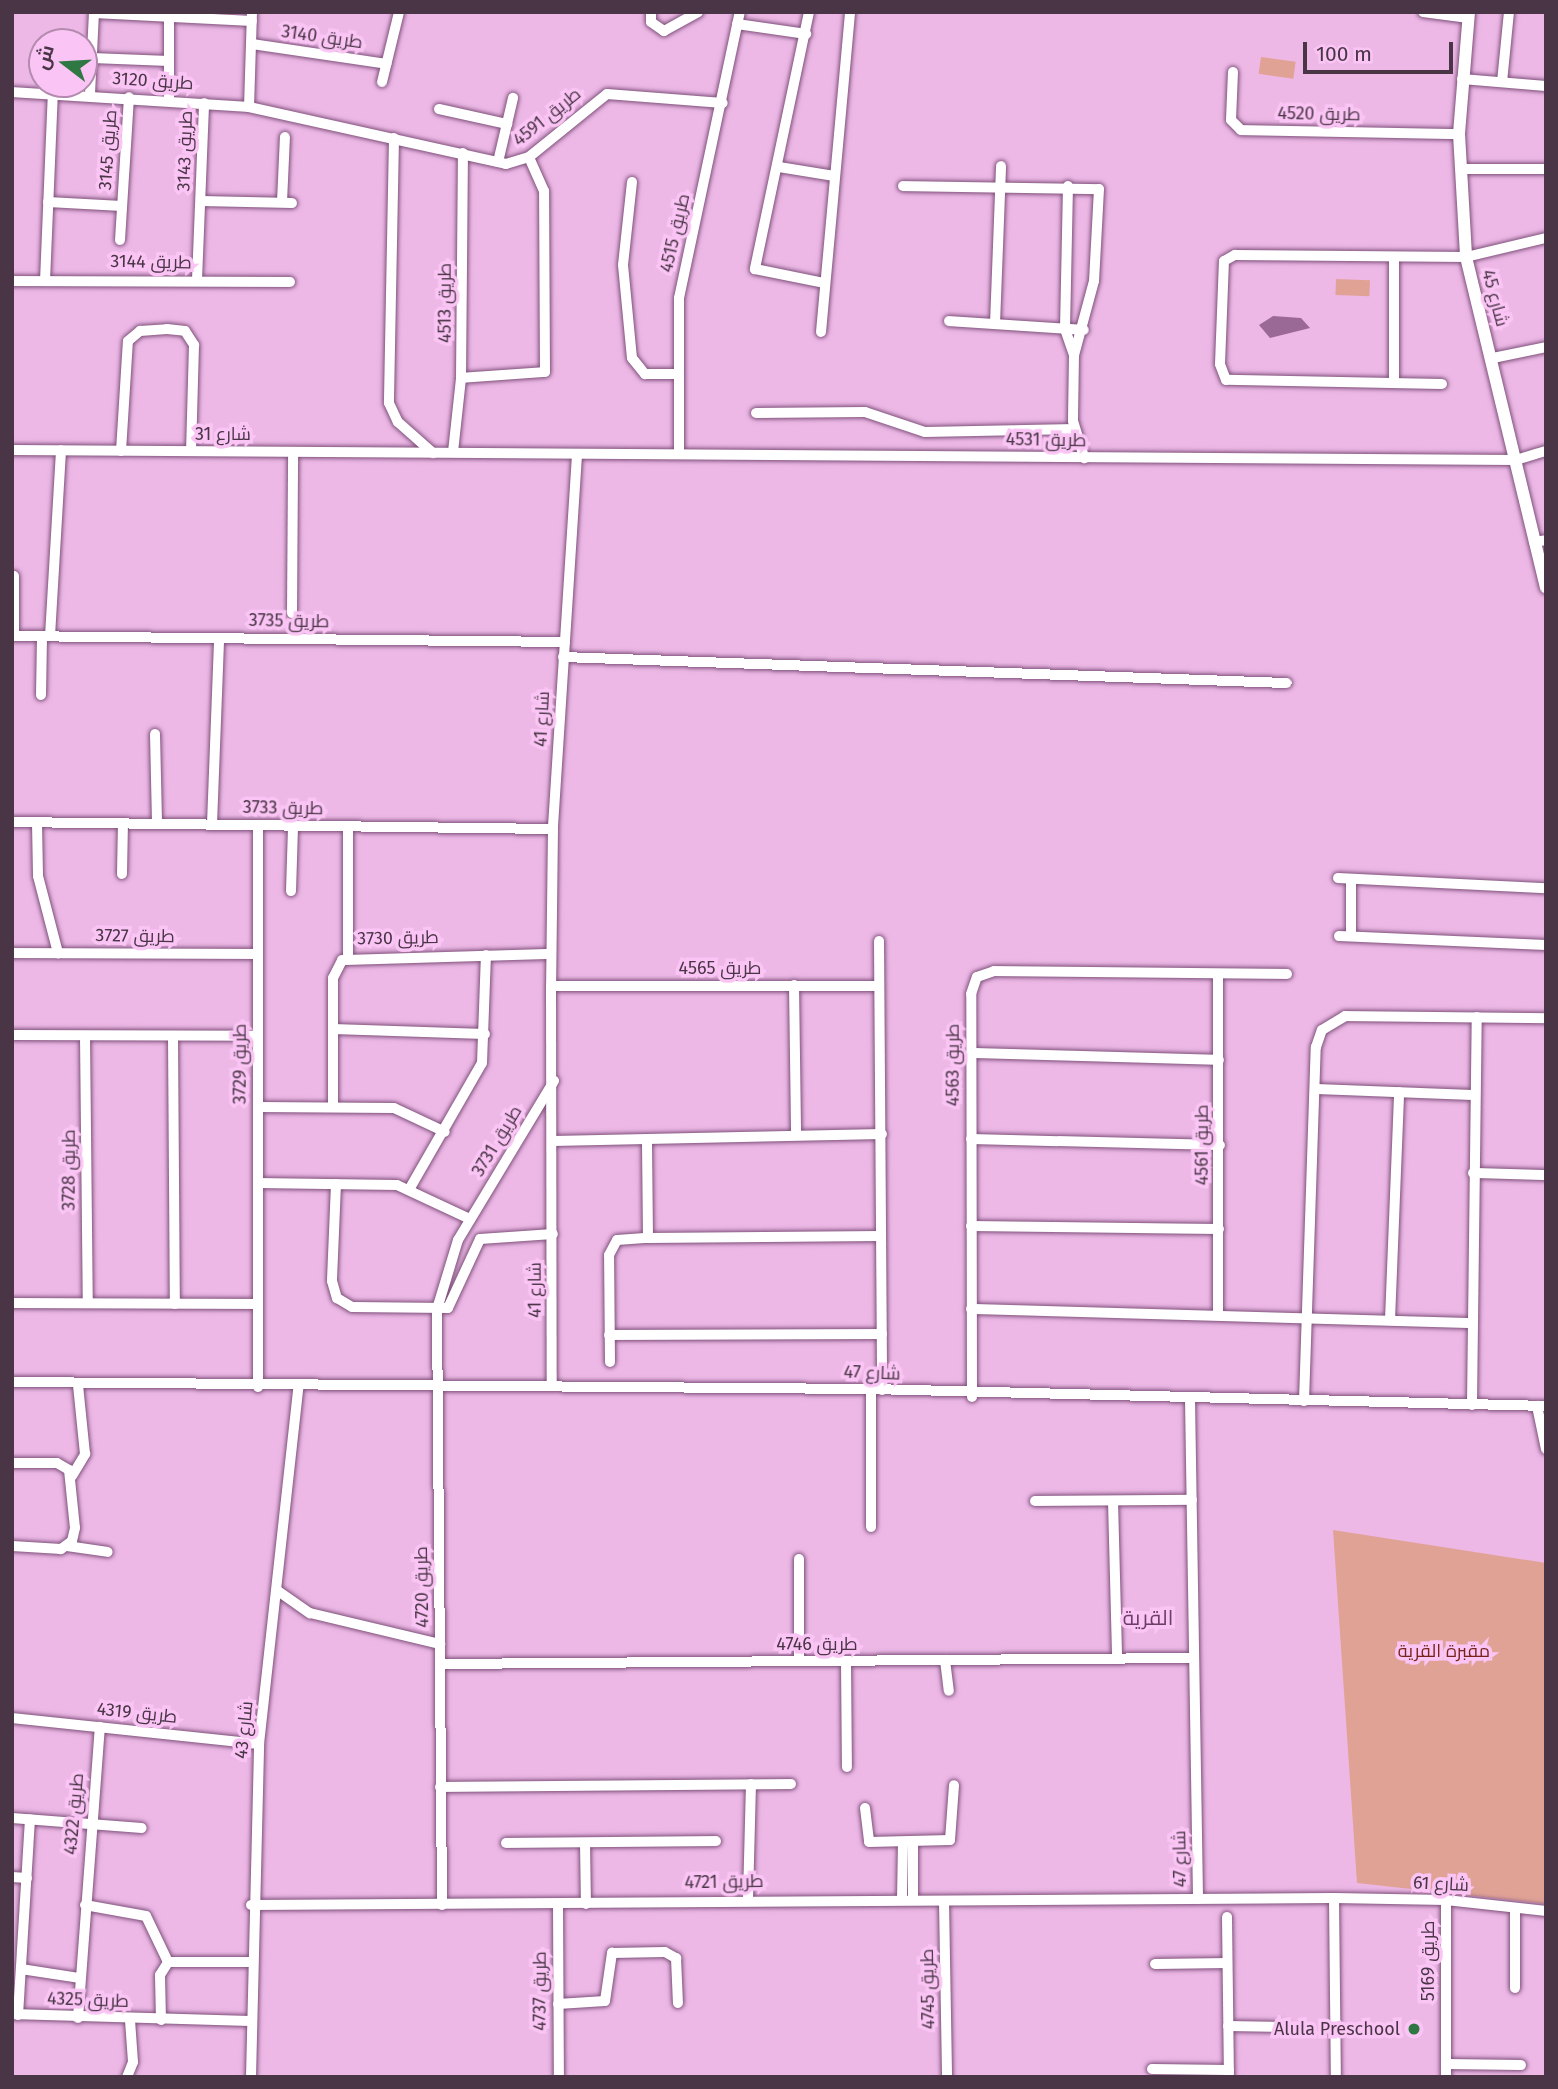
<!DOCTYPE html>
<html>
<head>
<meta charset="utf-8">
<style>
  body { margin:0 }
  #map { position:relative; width:1558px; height:2089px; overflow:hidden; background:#edb8e6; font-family:"Fira Sans",Cairo,sans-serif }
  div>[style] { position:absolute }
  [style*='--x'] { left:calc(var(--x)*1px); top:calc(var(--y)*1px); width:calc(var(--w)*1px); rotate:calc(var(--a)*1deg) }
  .green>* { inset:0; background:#e1a296; transform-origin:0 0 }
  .water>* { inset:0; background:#9b6996 }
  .roads { filter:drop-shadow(0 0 2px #7f517b) drop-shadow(0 0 2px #7f517b) }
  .minor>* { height:10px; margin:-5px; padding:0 5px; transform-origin:5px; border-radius:5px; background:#fff }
  .tertiary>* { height:12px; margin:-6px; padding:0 6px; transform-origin:6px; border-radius:6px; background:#fff }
  .dots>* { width:19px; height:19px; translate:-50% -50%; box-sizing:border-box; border:4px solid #fac5f4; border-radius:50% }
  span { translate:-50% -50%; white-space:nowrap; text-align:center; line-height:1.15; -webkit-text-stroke:7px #fac5f4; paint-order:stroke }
  .street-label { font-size:18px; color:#4a3547 }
  .park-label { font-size:18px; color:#782319 }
  .poi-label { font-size:18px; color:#4a3547 }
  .right { translate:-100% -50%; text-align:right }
  .quarter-label { font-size:21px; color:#6b3e67 }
  .frame { position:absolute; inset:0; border:14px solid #4a3547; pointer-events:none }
  .north { position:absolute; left:28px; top:28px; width:70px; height:70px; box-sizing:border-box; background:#fac5f4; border:2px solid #b48baf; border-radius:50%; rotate:287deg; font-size:19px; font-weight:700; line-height:28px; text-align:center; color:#4a3547 }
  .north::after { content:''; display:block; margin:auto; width:24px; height:32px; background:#2f7743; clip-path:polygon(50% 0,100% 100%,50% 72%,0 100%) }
  .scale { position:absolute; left:1303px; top:42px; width:150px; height:32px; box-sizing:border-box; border:4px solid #4a3547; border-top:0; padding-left:9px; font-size:21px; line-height:24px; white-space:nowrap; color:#4a3547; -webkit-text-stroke:5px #fac5f4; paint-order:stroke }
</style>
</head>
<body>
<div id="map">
  <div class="green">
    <i style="left:1261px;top:57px;width:35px;height:17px;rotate:8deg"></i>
    <i style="left:1336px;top:279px;width:34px;height:16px;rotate:2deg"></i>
    <i style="clip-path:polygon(1333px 1530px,1546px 1563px,1546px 1904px,1357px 1883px)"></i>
  </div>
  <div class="water">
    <i style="clip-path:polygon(1273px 316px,1301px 318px,1310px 328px,1270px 338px,1259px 325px)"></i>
  </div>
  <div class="roads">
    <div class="minor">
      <i style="--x:651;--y:12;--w:10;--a:90"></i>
      <i style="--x:651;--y:22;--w:16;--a:35"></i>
      <i style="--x:664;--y:31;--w:39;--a:-29"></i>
      <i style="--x:809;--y:12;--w:263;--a:101.9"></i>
      <i style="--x:755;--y:269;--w:70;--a:11.5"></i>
      <i style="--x:1423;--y:12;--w:46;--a:7.4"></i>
      <i style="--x:94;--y:13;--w:158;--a:2.9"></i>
      <i style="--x:737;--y:24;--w:70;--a:8.2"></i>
      <i style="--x:252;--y:44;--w:136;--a:8.4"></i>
      <i style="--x:92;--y:58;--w:77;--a:2.2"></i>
      <i style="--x:1233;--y:72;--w:48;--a:92.4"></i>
      <i style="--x:1231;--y:120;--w:14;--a:45"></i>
      <i style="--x:1241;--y:130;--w:218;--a:1.1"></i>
      <i style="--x:1462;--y:79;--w:84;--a:4.8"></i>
      <i style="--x:382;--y:82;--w:72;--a:-76.3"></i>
      <i style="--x:1502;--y:82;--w:70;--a:-84.3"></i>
      <i style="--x:12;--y:92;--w:237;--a:3.6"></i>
      <i style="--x:249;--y:107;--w:263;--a:12.5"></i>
      <i style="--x:506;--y:164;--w:24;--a:-17"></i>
      <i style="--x:529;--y:157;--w:100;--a:-38.9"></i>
      <i style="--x:607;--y:94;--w:116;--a:4.4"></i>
      <i style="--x:90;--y:94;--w:82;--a:-87.2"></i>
      <i style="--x:169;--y:99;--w:87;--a:-90"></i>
      <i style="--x:249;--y:107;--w:95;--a:-88.2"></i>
      <i style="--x:439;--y:109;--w:70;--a:12.4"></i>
      <i style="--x:394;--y:138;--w:265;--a:91.1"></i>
      <i style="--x:389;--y:403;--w:21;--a:65"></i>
      <i style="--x:398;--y:422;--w:47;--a:41.5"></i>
      <i style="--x:498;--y:162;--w:66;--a:-76.8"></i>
      <i style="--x:779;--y:167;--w:56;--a:9.3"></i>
      <i style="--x:1461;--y:169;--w:85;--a:0"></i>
      <i style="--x:632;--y:182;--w:83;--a:96.2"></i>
      <i style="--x:623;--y:265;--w:93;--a:84.5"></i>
      <i style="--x:632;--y:358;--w:21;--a:51"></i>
      <i style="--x:645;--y:374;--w:33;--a:0"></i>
      <i style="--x:903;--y:186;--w:196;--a:0.9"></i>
      <i style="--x:1099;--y:189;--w:92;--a:93.1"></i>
      <i style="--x:1094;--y:281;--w:77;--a:105.1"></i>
      <i style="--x:1068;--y:186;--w:143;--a:91.2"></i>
      <i style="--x:1065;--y:329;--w:28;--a:71"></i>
      <i style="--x:1074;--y:355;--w:66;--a:90.9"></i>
      <i style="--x:1073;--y:421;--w:39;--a:73"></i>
      <i style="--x:201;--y:201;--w:91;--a:1.3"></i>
      <i style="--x:48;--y:202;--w:74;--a:3.1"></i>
      <i style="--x:282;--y:202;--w:65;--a:-87.4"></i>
      <i style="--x:120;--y:240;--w:143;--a:-86.4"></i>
      <i style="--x:1394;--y:258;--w:125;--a:90"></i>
      <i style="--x:197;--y:280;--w:177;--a:-87.7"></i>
      <i style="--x:12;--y:281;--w:278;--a:0.2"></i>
      <i style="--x:45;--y:281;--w:188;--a:-87.6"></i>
      <i style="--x:949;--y:321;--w:135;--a:3.8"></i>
      <i style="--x:995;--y:324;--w:158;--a:-87.8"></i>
      <i style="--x:821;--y:332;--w:321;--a:-84.8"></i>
      <i style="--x:1493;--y:358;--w:54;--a:-11.7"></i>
      <i style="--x:461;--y:378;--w:84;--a:-4.1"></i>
      <i style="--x:545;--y:372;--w:181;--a:-90.3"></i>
      <i style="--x:544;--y:191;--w:37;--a:-114"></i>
      <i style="--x:1442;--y:384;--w:216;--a:-178.9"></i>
      <i style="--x:1226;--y:380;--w:17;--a:-111"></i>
      <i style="--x:1220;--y:364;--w:103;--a:-87.8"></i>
      <i style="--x:1224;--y:261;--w:13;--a:-29"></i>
      <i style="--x:1235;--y:255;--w:231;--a:0.5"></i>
      <i style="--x:1466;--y:257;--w:82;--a:-13.4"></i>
      <i style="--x:756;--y:413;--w:109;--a:-0.5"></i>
      <i style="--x:865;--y:412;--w:63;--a:18.4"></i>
      <i style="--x:925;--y:432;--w:150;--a:-1.1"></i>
      <i style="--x:12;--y:450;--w:1504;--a:0.38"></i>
      <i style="--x:1516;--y:460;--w:31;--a:-17"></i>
      <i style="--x:121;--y:451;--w:110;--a:-86.4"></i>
      <i style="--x:128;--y:341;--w:16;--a:-40"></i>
      <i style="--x:140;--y:331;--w:27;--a:-4"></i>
      <i style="--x:167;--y:329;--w:18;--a:6"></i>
      <i style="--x:185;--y:331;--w:17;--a:57"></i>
      <i style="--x:194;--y:345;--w:106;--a:91.6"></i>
      <i style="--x:453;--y:452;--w:74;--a:-83.8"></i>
      <i style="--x:461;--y:378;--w:225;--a:-89.5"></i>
      <i style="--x:679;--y:454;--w:156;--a:-90"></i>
      <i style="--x:679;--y:298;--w:292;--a:-78"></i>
      <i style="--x:577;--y:455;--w:375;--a:93.7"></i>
      <i style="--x:553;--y:829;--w:157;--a:90.7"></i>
      <i style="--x:551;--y:986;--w:328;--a:0"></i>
      <i style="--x:1534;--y:542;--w:12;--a:-9"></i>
      <i style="--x:292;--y:613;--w:161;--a:-89.6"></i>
      <i style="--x:12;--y:636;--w:553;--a:0.62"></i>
      <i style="--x:14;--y:636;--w:60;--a:-90"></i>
      <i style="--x:50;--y:636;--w:186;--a:-86.6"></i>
      <i style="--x:563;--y:657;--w:724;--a:2.06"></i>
      <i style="--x:41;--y:695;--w:59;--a:-89"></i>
      <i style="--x:155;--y:734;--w:90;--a:88.7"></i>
      <i style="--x:12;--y:822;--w:541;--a:0.74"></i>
      <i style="--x:37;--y:823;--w:53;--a:88.9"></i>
      <i style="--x:38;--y:876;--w:80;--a:75.4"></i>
      <i style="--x:212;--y:824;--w:186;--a:-87.8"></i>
      <i style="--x:258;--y:825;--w:562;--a:90"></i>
      <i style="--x:122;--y:874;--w:51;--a:-88.9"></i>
      <i style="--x:1338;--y:878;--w:208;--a:2.8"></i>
      <i style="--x:291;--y:891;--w:65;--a:-88.2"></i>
      <i style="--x:1339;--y:936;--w:207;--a:2.5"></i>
      <i style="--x:1351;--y:936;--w:57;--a:-90"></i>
      <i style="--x:879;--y:941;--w:449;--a:89.6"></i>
      <i style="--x:12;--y:953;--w:246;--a:0.2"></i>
      <i style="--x:348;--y:957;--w:131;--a:-90"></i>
      <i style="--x:1218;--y:975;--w:340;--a:90"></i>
      <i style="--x:794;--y:985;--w:147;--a:89.2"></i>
      <i style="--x:551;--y:986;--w:399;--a:89.9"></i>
      <i style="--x:333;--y:1029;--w:152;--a:1.9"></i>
      <i style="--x:12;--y:1035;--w:246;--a:0.2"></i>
      <i style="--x:85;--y:1036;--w:267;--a:89.4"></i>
      <i style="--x:173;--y:1037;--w:267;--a:89.6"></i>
      <i style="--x:971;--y:1053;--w:248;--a:1.6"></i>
      <i style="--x:1315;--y:1089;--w:159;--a:2.2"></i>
      <i style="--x:333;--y:1105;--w:127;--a:-90"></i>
      <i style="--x:333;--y:978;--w:20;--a:-63"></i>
      <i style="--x:342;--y:960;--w:208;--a:-1.7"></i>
      <i style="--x:258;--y:1107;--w:136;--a:0.4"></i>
      <i style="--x:394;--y:1108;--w:56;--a:25.2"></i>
      <i style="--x:971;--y:1139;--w:249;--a:1.4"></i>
      <i style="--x:553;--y:1141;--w:329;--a:-1.2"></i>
      <i style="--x:1473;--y:1173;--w:73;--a:1.6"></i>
      <i style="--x:258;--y:1183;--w:139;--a:0.8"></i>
      <i style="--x:397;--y:1185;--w:81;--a:25"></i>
      <i style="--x:336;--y:1184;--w:97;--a:92.4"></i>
      <i style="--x:332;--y:1281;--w:18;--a:74"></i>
      <i style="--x:337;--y:1298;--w:17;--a:31"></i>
      <i style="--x:352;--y:1307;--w:96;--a:0.6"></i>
      <i style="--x:448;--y:1308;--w:76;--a:-65.1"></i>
      <i style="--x:480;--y:1239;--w:73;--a:-3.9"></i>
      <i style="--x:410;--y:1188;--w:144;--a:-60.1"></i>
      <i style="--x:482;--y:1063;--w:108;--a:-87.9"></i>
      <i style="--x:971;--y:1226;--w:248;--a:0.7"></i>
      <i style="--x:648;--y:1238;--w:233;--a:-0.5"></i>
      <i style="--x:12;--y:1303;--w:246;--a:0.2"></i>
      <i style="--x:971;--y:1309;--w:501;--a:1.6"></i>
      <i style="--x:1390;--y:1320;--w:228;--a:-87.7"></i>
      <i style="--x:609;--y:1335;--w:273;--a:-0.2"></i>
      <i style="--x:610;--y:1362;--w:107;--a:-90.5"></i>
      <i style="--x:609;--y:1255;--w:17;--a:-62"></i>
      <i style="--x:617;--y:1240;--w:31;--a:-4"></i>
      <i style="--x:648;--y:1238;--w:98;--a:-90.6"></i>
      <i style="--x:12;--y:1382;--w:859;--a:0.47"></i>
      <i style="--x:871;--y:1389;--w:675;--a:1.44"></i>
      <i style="--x:871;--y:1389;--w:138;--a:90"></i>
      <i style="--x:972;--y:1397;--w:403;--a:-90.1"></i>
      <i style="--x:971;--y:994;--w:18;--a:-71"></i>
      <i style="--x:977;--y:977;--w:18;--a:-19"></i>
      <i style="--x:994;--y:971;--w:293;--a:0.6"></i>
      <i style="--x:1190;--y:1399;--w:500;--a:89.08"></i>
      <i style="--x:1304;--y:1401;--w:354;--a:-88.1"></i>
      <i style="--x:1316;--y:1047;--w:18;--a:-71"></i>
      <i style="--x:1322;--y:1030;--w:27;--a:-31"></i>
      <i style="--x:1345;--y:1016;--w:201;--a:0.6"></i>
      <i style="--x:1472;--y:1405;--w:388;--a:-89.3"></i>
      <i style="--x:1537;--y:1406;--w:44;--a:78.2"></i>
      <i style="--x:12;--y:1463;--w:45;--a:0"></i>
      <i style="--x:57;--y:1463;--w:14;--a:30"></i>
      <i style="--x:69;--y:1470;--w:58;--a:84.1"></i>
      <i style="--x:75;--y:1528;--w:13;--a:103"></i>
      <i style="--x:72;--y:1541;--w:14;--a:144"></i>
      <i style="--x:61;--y:1549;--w:49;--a:-176.5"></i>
      <i style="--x:72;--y:1476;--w:26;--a:-59"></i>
      <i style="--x:85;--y:1454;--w:69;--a:-95.8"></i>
      <i style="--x:1035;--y:1501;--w:157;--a:-0.4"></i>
      <i style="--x:1113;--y:1501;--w:158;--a:88.5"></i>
      <i style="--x:67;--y:1546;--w:41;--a:8.3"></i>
      <i style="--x:278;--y:1591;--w:39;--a:35"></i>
      <i style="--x:310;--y:1613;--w:134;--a:13.4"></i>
      <i style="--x:945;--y:1660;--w:31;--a:83"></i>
      <i style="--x:799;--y:1661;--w:102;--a:-90"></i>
      <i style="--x:846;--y:1661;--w:106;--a:89.5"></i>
      <i style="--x:441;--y:1664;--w:752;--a:-0.46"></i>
      <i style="--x:12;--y:1718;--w:248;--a:6"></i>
      <i style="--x:440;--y:1787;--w:351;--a:-0.5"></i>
      <i style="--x:865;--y:1808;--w:34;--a:83"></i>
      <i style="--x:869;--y:1842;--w:81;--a:-1.4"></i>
      <i style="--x:950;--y:1840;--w:55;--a:-85.8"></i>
      <i style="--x:12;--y:1818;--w:130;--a:4.4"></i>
      <i style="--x:506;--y:1843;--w:210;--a:-0.5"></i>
      <i style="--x:585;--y:1843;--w:61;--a:89.1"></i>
      <i style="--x:12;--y:1877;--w:15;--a:4"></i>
      <i style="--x:748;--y:1898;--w:114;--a:-88.5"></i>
      <i style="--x:1334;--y:1898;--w:179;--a:89.4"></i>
      <i style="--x:902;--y:1900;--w:57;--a:-89"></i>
      <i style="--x:913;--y:1900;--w:57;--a:-90"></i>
      <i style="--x:1446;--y:1900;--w:177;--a:90"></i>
      <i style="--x:944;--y:1901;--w:176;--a:89"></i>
      <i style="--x:558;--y:1904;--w:173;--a:89.7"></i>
      <i style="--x:85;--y:1905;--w:62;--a:10.2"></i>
      <i style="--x:146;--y:1916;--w:51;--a:64.4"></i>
      <i style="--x:251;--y:1905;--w:1083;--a:-0.37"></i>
      <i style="--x:1334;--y:1898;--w:112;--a:1"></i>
      <i style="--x:1446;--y:1900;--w:101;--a:6.3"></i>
      <i style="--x:442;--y:1905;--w:596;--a:-90.48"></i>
      <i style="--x:437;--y:1309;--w:72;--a:-73.1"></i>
      <i style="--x:458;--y:1240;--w:186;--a:-58.9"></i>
      <i style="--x:1227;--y:1917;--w:160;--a:89.3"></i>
      <i style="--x:1155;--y:1964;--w:72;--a:-0.8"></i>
      <i style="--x:21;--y:1969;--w:60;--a:8.7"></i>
      <i style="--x:1515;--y:1988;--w:80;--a:-90"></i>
      <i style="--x:558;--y:2004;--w:47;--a:-3.7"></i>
      <i style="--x:605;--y:2001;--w:49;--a:-81.7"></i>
      <i style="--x:612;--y:1953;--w:53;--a:-1.1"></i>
      <i style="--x:665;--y:1952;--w:13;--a:29"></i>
      <i style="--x:676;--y:1958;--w:45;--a:87.5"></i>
      <i style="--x:12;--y:2014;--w:238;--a:1.7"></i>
      <i style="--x:18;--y:2015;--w:196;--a:-86.5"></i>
      <i style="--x:78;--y:2018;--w:292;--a:-85.7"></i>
      <i style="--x:161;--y:2020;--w:45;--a:-91.3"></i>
      <i style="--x:160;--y:1975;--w:15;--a:-58"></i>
      <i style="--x:168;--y:1962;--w:82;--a:0"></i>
      <i style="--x:1228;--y:2026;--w:57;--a:1"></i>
      <i style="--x:1446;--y:2064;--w:75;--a:0.8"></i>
      <i style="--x:1152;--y:2069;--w:77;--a:0.7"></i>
      <i style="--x:127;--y:2077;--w:16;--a:-68"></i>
      <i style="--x:133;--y:2062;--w:42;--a:-94.1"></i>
      <i style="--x:251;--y:2077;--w:333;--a:-88.6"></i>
      <i style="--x:259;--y:1744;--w:358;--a:-83.7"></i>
    </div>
    <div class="tertiary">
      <i style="--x:1469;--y:12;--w:122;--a:94.7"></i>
      <i style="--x:1459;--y:134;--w:123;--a:86.7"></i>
      <i style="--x:1466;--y:257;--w:340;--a:76.4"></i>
    </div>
  </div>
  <div class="dots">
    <i style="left:1414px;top:2029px;background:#2f7743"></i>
  </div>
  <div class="street-label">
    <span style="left:322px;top:37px;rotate:8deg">طريق 3140</span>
    <span style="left:153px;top:81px;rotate:4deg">طريق 3120</span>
    <span style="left:1319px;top:114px;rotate:1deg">طريق 4520</span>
    <span style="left:547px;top:117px;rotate:-39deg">طريق 4591</span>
    <span style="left:108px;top:150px;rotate:-86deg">طريق 3145</span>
    <span style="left:185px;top:151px;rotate:-88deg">طريق 3143</span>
    <span style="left:675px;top:233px;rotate:-77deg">طريق 4515</span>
    <span style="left:151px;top:262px;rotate:1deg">طريق 3144</span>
    <span style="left:1495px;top:298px;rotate:75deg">شارع 45</span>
    <span style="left:445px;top:303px;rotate:-90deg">طريق 4513</span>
    <span style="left:223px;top:434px">شارع 31</span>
    <span style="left:1046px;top:440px;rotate:1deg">طريق 4531</span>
    <span style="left:289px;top:621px;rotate:1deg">طريق 3735</span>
    <span style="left:542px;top:719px;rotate:-87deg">شارع 41</span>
    <span style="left:283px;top:808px;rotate:1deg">طريق 3733</span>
    <span style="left:135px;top:936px;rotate:1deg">طريق 3727</span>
    <span style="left:398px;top:938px;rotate:-1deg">طريق 3730</span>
    <span style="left:720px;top:968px">طريق 4565</span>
    <span style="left:240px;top:1064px;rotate:-90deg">طريق 3729</span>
    <span style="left:953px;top:1065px;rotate:-90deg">طريق 4563</span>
    <span style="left:497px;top:1141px;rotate:-59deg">طريق 3731</span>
    <span style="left:1202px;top:1145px;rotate:-90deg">طريق 4561</span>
    <span style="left:69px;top:1170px;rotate:-90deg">طريق 3728</span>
    <span style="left:535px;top:1290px;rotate:-90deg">شارع 41</span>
    <span style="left:872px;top:1373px;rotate:2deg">شارع 47</span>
    <span style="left:422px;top:1587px;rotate:-91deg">طريق 4720</span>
    <span style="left:817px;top:1644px">طريق 4746</span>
    <span style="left:137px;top:1713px;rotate:6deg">طريق 4319</span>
    <span style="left:244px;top:1730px;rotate:-84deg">شارع 43</span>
    <span style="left:74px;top:1814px;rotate:-85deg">طريق 4322</span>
    <span style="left:1180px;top:1859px;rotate:-91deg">شارع 47</span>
    <span style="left:724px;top:1882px;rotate:-1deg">طريق 4721</span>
    <span style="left:1441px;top:1884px;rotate:3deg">شارع 61</span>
    <span style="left:1428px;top:1961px;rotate:-90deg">طريق 5169</span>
    <span style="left:928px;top:1989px;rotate:-91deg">طريق 4745</span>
    <span style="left:540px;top:1991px;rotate:-90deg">طريق 4737</span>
    <span style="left:88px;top:2000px;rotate:2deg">طريق 4325</span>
  </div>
  <div class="park-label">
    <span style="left:1444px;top:1651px">مقبرة القرية</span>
  </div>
  <div class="poi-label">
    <span class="right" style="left:1400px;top:2029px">Alula Preschool</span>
  </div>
  <div class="quarter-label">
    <span style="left:1148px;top:1618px">القرية</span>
  </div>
  <div class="frame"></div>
  <div class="north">ش</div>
  <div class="scale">100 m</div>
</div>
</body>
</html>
